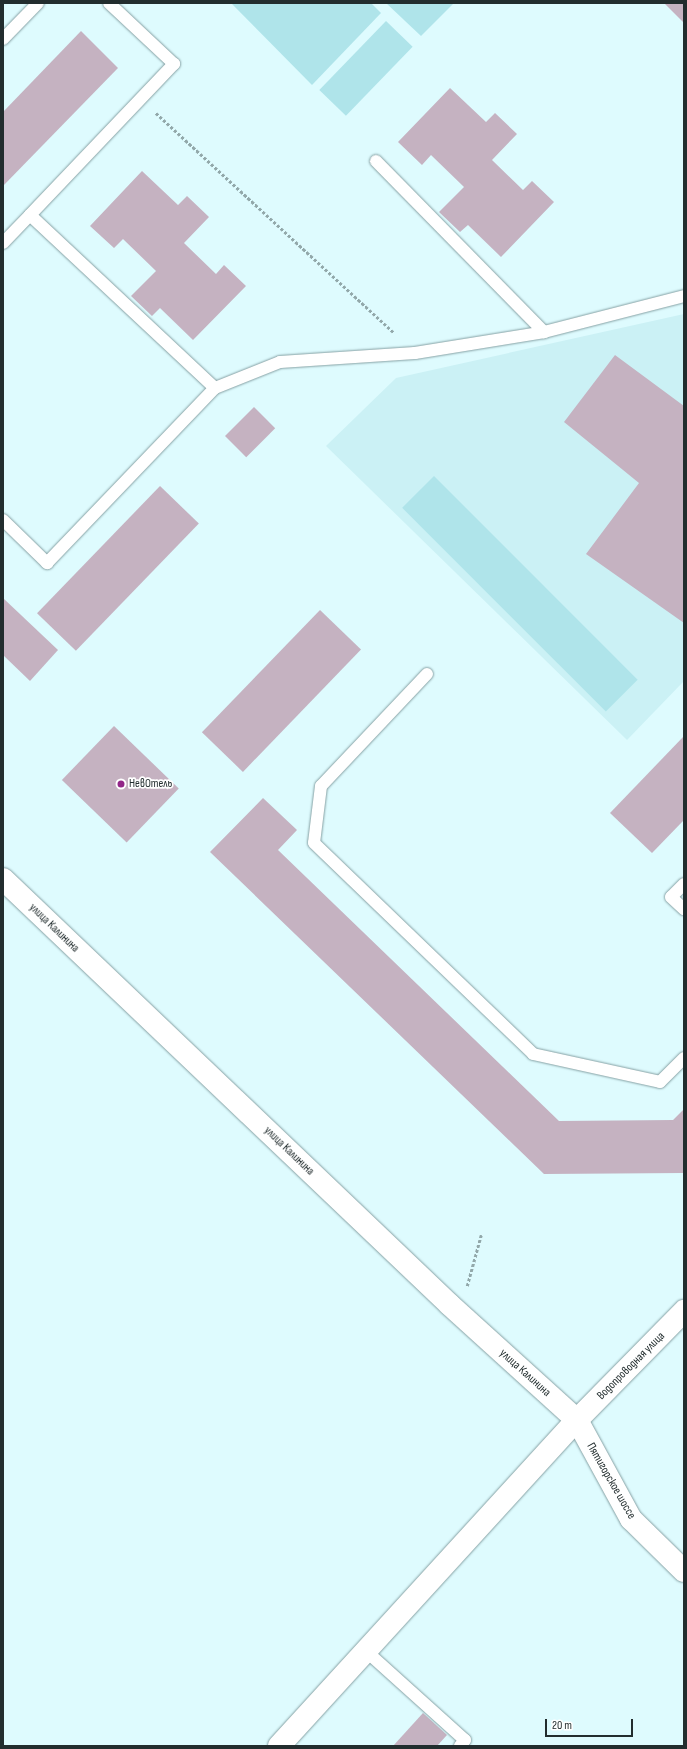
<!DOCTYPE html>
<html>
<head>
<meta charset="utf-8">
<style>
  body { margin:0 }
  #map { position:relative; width:687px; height:1749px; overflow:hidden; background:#defbfe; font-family:"Sofia Sans Condensed",sans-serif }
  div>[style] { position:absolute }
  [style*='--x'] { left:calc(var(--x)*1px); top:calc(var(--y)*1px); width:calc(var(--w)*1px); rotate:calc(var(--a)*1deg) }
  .built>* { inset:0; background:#cbf1f5 }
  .green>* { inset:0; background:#afe4ea; transform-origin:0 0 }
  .building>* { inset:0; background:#c5b2c1; transform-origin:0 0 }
  .path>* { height:2.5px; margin-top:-1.25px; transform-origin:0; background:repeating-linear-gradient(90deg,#92a8aa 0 3px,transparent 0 5px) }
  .roads { filter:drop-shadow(0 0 1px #86a1a4) drop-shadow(0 0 1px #86a1a4) }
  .lane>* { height:12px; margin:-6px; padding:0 6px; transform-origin:6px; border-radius:6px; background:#fff }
  .street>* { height:22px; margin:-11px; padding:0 11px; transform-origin:11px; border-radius:11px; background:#fff }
  .secondary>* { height:22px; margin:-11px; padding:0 11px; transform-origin:11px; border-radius:11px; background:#fff }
  .dots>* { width:11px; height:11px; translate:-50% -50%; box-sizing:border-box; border:2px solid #fff; border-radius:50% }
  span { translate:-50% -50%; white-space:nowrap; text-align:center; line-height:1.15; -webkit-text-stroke:3.5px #fff; paint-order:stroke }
  .poi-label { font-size:12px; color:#222d2e }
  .left { translate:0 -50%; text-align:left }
  .street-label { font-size:12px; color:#222d2e }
  .frame { position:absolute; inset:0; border:4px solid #222d2e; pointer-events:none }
  .scale { position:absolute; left:545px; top:1719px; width:88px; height:18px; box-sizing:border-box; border:2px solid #222d2e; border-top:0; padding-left:5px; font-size:12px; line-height:14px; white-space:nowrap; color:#222d2e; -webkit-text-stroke:3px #fff; paint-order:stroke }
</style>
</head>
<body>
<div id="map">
  <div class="built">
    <i style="clip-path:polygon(684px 314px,684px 681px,627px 740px,326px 446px,396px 378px)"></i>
  </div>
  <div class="green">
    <i style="clip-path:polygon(231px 3px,371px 3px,381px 13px,312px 85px)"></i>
    <i style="clip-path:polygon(386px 3px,454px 3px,421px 36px)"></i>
    <i style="left:386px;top:21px;width:37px;height:96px;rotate:44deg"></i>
    <i style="left:434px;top:476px;width:288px;height:45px;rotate:45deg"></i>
  </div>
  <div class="building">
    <i style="clip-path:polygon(664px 3px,684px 3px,684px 23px)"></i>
    <i style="clip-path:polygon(81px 31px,118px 68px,3px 186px,3px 112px)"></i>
    <i style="clip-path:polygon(450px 88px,486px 122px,495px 113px,517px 134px,492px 160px,523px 190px,532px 181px,554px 202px,501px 257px,468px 225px,460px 232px,439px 212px,464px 187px,431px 155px,422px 165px,398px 142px)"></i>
    <i style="clip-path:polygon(142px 171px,178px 205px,187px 196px,209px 217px,184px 243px,216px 274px,224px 265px,246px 286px,193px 340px,160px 308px,152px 316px,131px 296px,156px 271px,123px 239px,114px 248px,90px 226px)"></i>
    <i style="clip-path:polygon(615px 355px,684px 406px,684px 623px,586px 554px,639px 483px,564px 422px)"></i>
    <i style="left:254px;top:407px;width:30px;height:41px;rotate:45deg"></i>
    <i style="left:160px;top:486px;width:54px;height:177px;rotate:44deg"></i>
    <i style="clip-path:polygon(3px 598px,58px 650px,30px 681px,3px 655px)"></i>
    <i style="left:320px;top:610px;width:57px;height:170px;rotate:44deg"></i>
    <i style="left:114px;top:726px;width:90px;height:75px;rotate:44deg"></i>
    <i style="clip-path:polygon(684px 736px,684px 820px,652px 853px,610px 813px)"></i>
    <i style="clip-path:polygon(263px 798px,297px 830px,278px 850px,559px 1121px,673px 1120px,684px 1109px,684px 1173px,544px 1174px,210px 852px)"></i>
    <i style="clip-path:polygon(423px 1713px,447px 1735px,437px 1746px,393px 1746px)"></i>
  </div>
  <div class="path">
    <i style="--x:156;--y:113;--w:323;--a:42.7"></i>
    <i style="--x:467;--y:1286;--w:53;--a:-74.6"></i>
  </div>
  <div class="roads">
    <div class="lane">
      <i style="--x:3;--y:39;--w:50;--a:-45.8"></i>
      <i style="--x:376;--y:161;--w:240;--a:45.5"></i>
      <i style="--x:544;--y:332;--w:145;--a:-14.4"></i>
      <i style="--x:30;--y:215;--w:209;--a:-46.4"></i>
      <i style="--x:174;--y:64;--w:89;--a:-136.8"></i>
      <i style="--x:3;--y:243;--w:39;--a:-46"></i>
      <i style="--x:30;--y:215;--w:253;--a:43.1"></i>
      <i style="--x:3;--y:520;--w:62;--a:44.3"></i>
      <i style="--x:47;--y:563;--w:243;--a:-46.2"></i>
      <i style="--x:215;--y:388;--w:70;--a:-21.8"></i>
      <i style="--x:280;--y:362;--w:135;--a:-3.8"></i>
      <i style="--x:415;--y:353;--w:131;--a:-9.2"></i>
      <i style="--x:427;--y:674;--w:154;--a:133.4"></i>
      <i style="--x:321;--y:786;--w:57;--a:97"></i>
      <i style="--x:314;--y:843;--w:304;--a:43.9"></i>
      <i style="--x:533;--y:1054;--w:130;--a:12.4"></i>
      <i style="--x:660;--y:1082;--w:34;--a:-45"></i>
      <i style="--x:684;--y:884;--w:18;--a:135"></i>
      <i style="--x:671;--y:897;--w:18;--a:43"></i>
      <i style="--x:366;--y:1651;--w:133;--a:42"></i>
      <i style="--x:465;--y:1740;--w:8;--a:130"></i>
    </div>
    <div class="street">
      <i style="--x:279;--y:1746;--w:442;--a:-47.6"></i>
    </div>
    <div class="secondary">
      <i style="--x:3;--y:879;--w:617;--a:43.62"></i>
      <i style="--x:450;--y:1305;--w:171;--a:42.2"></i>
      <i style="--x:577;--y:1420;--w:113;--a:61.4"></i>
      <i style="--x:631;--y:1519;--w:74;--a:44.5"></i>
      <i style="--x:577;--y:1420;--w:153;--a:-45.5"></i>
    </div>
  </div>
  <div class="dots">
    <i style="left:121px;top:784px;background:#922688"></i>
  </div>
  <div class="poi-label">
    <span class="left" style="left:129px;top:784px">НевОтель</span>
  </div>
  <div class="street-label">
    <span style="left:54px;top:928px;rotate:44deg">улица Калинина</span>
    <span style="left:289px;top:1151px;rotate:44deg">улица Калинина</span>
    <span style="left:631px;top:1366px;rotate:-45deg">Водопроводная улица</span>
    <span style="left:525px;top:1373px;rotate:42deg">улица Калинина</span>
    <span style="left:611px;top:1481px;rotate:60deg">Пятигорское шоссе</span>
  </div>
  <div class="frame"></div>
  <div class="scale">20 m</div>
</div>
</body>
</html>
